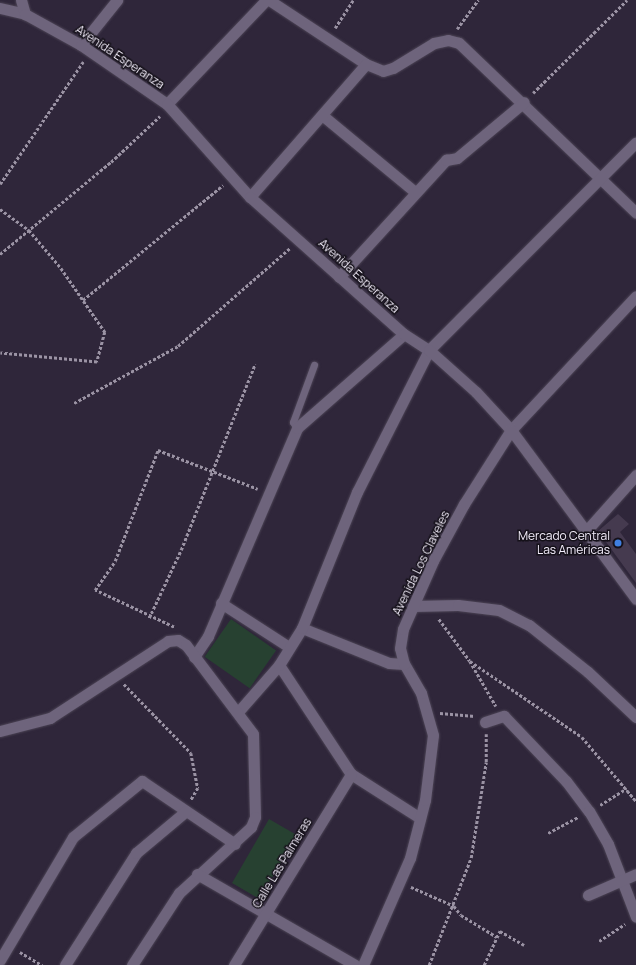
<!DOCTYPE html>
<html>
<head>
<meta charset="utf-8">
<style>
  body { margin:0 }
  #map { position:relative; width:636px; height:965px; overflow:hidden; background:#2f263a; font-family:Manrope,sans-serif }
  div>[style] { position:absolute }
  [style*='--x'] { left:calc(var(--x)*1px); top:calc(var(--y)*1px); width:calc(var(--w)*1px); rotate:calc(var(--a)*1deg) }
  .green>* { inset:0; background:#274131; transform-origin:0 0 }
  .building>* { inset:0; background:#453a4f }
  .path>* { height:2.5px; margin-top:-1.25px; transform-origin:0; background:repeating-linear-gradient(90deg,#9b93a4 0 3px,transparent 0 5px) }
  .roads { filter:drop-shadow(0 0 1px #4c4455) drop-shadow(0 0 1px #4c4455) }
  .service>* { height:7px; margin:-3.5px; padding:0 3.5px; transform-origin:3.5px; border-radius:3.5px; background:#6e647c }
  .minor>* { height:11px; margin:-5.5px; padding:0 5.5px; transform-origin:5.5px; border-radius:5.5px; background:#6e647c }
  .tertiary>* { height:11px; margin:-5.5px; padding:0 5.5px; transform-origin:5.5px; border-radius:5.5px; background:#6e647c }
  .dots>* { width:11px; height:11px; translate:-50% -50%; box-sizing:border-box; border:2px solid #15111a; border-radius:50% }
  span { translate:-50% -50%; white-space:nowrap; text-align:center; line-height:1.15; -webkit-text-stroke:3px #15111a; paint-order:stroke }
  .street-label { font-size:12px; color:#f3edfb }
  .poi-label { font-size:12px; color:#f3edfb }
  .right { translate:-100% -50%; text-align:right }
</style>
</head>
<body>
<div id="map">
  <div class="green">
    <i style="left:231px;top:619px;width:55px;height:46px;rotate:35deg"></i>
    <i style="left:269px;top:819px;width:32px;height:74px;rotate:30deg"></i>
  </div>
  <div class="building">
    <i style="clip-path:polygon(618px 514px,629px 524px,620px 532px,636px 554px,636px 583px,598px 531px)"></i>
  </div>
  <div class="path">
    <i style="--x:335;--y:28;--w:33;--a:-57"></i>
    <i style="--x:457;--y:29;--w:36;--a:-54"></i>
    <i style="--x:533;--y:93;--w:132;--a:-44.7"></i>
    <i style="--x:0;--y:184;--w:148;--a:-55.8"></i>
    <i style="--x:0;--y:209;--w:36;--a:36"></i>
    <i style="--x:29;--y:230;--w:50;--a:49.9"></i>
    <i style="--x:61;--y:268;--w:78;--a:55.5"></i>
    <i style="--x:105;--y:332;--w:31;--a:105"></i>
    <i style="--x:97;--y:362;--w:97;--a:-174.7"></i>
    <i style="--x:0;--y:254;--w:144;--a:-39.7"></i>
    <i style="--x:111;--y:162;--w:67;--a:-43.2"></i>
    <i style="--x:83;--y:300;--w:181;--a:-39.4"></i>
    <i style="--x:74;--y:403;--w:119;--a:-28.7"></i>
    <i style="--x:178;--y:346;--w:149;--a:-41.2"></i>
    <i style="--x:149;--y:618;--w:75;--a:-64.8"></i>
    <i style="--x:181;--y:550;--w:200;--a:-68.3"></i>
    <i style="--x:439;--y:619;--w:52;--a:53.6"></i>
    <i style="--x:470;--y:661;--w:52;--a:60"></i>
    <i style="--x:174;--y:627;--w:87;--a:-154.9"></i>
    <i style="--x:95;--y:590;--w:35;--a:-55"></i>
    <i style="--x:115;--y:561;--w:119;--a:-68.8"></i>
    <i style="--x:158;--y:450;--w:107;--a:21.3"></i>
    <i style="--x:470;--y:661;--w:135;--a:34.2"></i>
    <i style="--x:582;--y:737;--w:84;--a:49.8"></i>
    <i style="--x:124;--y:684;--w:96;--a:45.8"></i>
    <i style="--x:191;--y:753;--w:36;--a:79"></i>
    <i style="--x:198;--y:788;--w:14;--a:120"></i>
    <i style="--x:440;--y:713;--w:35;--a:5"></i>
    <i style="--x:600;--y:805;--w:31;--a:-32"></i>
    <i style="--x:548;--y:833;--w:34;--a:-28"></i>
    <i style="--x:411;--y:887;--w:47;--a:23.8"></i>
    <i style="--x:454;--y:906;--w:11;--a:52"></i>
    <i style="--x:461;--y:915;--w:42;--a:31.4"></i>
    <i style="--x:599;--y:941;--w:31;--a:-33"></i>
    <i style="--x:20;--y:952;--w:26;--a:31"></i>
    <i style="--x:429;--y:965;--w:115;--a:-68.6"></i>
    <i style="--x:471;--y:858;--w:97;--a:-81.1"></i>
    <i style="--x:486;--y:762;--w:28;--a:-90"></i>
    <i style="--x:484;--y:965;--w:38;--a:-65"></i>
    <i style="--x:500;--y:931;--w:28;--a:30"></i>
  </div>
  <div class="roads">
    <div class="service">
      <i style="--x:297;--y:428;--w:7;--a:-124"></i>
      <i style="--x:293;--y:422;--w:61;--a:-69.8"></i>
    </div>
    <div class="minor">
      <i style="--x:269;--y:0;--w:116;--a:33.4"></i>
      <i style="--x:366;--y:64;--w:18;--a:22"></i>
      <i style="--x:383;--y:71;--w:10;--a:-17"></i>
      <i style="--x:393;--y:68;--w:48;--a:-31.4"></i>
      <i style="--x:434;--y:43;--w:14;--a:-12"></i>
      <i style="--x:448;--y:40;--w:11;--a:15"></i>
      <i style="--x:459;--y:43;--w:245;--a:43.8"></i>
      <i style="--x:0;--y:8;--w:26;--a:13"></i>
      <i style="--x:81;--y:45;--w:58;--a:-51.3"></i>
      <i style="--x:167;--y:104;--w:144;--a:-46.4"></i>
      <i style="--x:322;--y:115;--w:121;--a:39.6"></i>
      <i style="--x:250;--y:197;--w:176;--a:-48.9"></i>
      <i style="--x:339;--y:277;--w:159;--a:-47.6"></i>
      <i style="--x:446;--y:160;--w:11;--a:-10"></i>
      <i style="--x:457;--y:158;--w:87;--a:-39.9"></i>
      <i style="--x:587;--y:530;--w:74;--a:-48.3"></i>
      <i style="--x:221;--y:603;--w:81;--a:32.9"></i>
      <i style="--x:413;--y:606;--w:45;--a:-1.3"></i>
      <i style="--x:458;--y:605;--w:41;--a:7"></i>
      <i style="--x:499;--y:610;--w:34;--a:27"></i>
      <i style="--x:529;--y:625;--w:75;--a:38.5"></i>
      <i style="--x:588;--y:672;--w:66;--a:43.2"></i>
      <i style="--x:302;--y:628;--w:94;--a:21.9"></i>
      <i style="--x:389;--y:663;--w:15;--a:4"></i>
      <i style="--x:194;--y:657;--w:25;--a:-56"></i>
      <i style="--x:208;--y:636;--w:226;--a:-66.8"></i>
      <i style="--x:297;--y:428;--w:142;--a:-41.3"></i>
      <i style="--x:279;--y:665;--w:131;--a:56.6"></i>
      <i style="--x:351;--y:774;--w:82;--a:32.5"></i>
      <i style="--x:238;--y:712;--w:62;--a:-48.9"></i>
      <i style="--x:279;--y:665;--w:44;--a:-58.1"></i>
      <i style="--x:302;--y:628;--w:147;--a:-68"></i>
      <i style="--x:357;--y:492;--w:159;--a:-63.1"></i>
      <i style="--x:429;--y:350;--w:293;--a:-45.1"></i>
      <i style="--x:485;--y:722;--w:20;--a:-18"></i>
      <i style="--x:504;--y:716;--w:90;--a:46.4"></i>
      <i style="--x:566;--y:781;--w:38;--a:53"></i>
      <i style="--x:589;--y:811;--w:38;--a:60"></i>
      <i style="--x:608;--y:844;--w:78;--a:69"></i>
      <i style="--x:0;--y:731;--w:52;--a:-14.6"></i>
      <i style="--x:50;--y:718;--w:141;--a:-33.1"></i>
      <i style="--x:168;--y:641;--w:10;--a:-6"></i>
      <i style="--x:178;--y:640;--w:9;--a:32"></i>
      <i style="--x:186;--y:645;--w:111;--a:53"></i>
      <i style="--x:253;--y:734;--w:83;--a:88.6"></i>
      <i style="--x:255;--y:817;--w:11;--a:112"></i>
      <i style="--x:251;--y:827;--w:98;--a:137.5"></i>
      <i style="--x:179;--y:893;--w:86;--a:123.1"></i>
      <i style="--x:197;--y:874;--w:182;--a:29.9"></i>
      <i style="--x:588;--y:895;--w:52;--a:-23.6"></i>
      <i style="--x:0;--y:960;--w:143;--a:-59.3"></i>
      <i style="--x:73;--y:837;--w:89;--a:-39.1"></i>
      <i style="--x:142;--y:781;--w:112;--a:34.1"></i>
      <i style="--x:65;--y:965;--w:133;--a:-57.6"></i>
      <i style="--x:136;--y:853;--w:65;--a:-40"></i>
      <i style="--x:234;--y:965;--w:224;--a:-58.5"></i>
      <i style="--x:363;--y:965;--w:117;--a:-66.3"></i>
      <i style="--x:410;--y:858;--w:60;--a:-75.5"></i>
      <i style="--x:425;--y:800;--w:65;--a:-83"></i>
      <i style="--x:433;--y:735;--w:44;--a:-105.9"></i>
      <i style="--x:421;--y:693;--w:34;--a:-120"></i>
      <i style="--x:404;--y:664;--w:16;--a:-104"></i>
      <i style="--x:400;--y:648;--w:19;--a:-81"></i>
      <i style="--x:403;--y:629;--w:74;--a:-66.2"></i>
      <i style="--x:433;--y:561;--w:65;--a:-61.5"></i>
      <i style="--x:464;--y:504;--w:88;--a:-57.6"></i>
      <i style="--x:511;--y:430;--w:183;--a:-47"></i>
    </div>
    <div class="tertiary">
      <i style="--x:21;--y:0;--w:15;--a:74"></i>
      <i style="--x:25;--y:14;--w:64;--a:29"></i>
      <i style="--x:81;--y:45;--w:104;--a:34.5"></i>
      <i style="--x:167;--y:104;--w:125;--a:48.3"></i>
      <i style="--x:250;--y:197;--w:206;--a:41.7"></i>
      <i style="--x:404;--y:334;--w:30;--a:33"></i>
      <i style="--x:429;--y:350;--w:63;--a:41.8"></i>
      <i style="--x:476;--y:392;--w:52;--a:47.4"></i>
      <i style="--x:511;--y:430;--w:210;--a:53.5"></i>
    </div>
  </div>
  <div class="dots">
    <i style="left:618px;top:543px;background:#3f7fe0"></i>
  </div>
  <div class="street-label">
    <span style="left:120px;top:57px;rotate:34deg">Avenida Esperanza</span>
    <span style="left:359px;top:276px;rotate:42deg">Avenida Esperanza</span>
    <span style="left:421px;top:563px;rotate:-64deg">Avenida Los Claveles</span>
    <span style="left:282px;top:863px;rotate:-59deg">Calle Las Palmeras</span>
  </div>
  <div class="poi-label">
    <span class="right" style="left:610px;top:543px">Mercado Central<br>Las Américas</span>
  </div>
</div>
</body>
</html>
